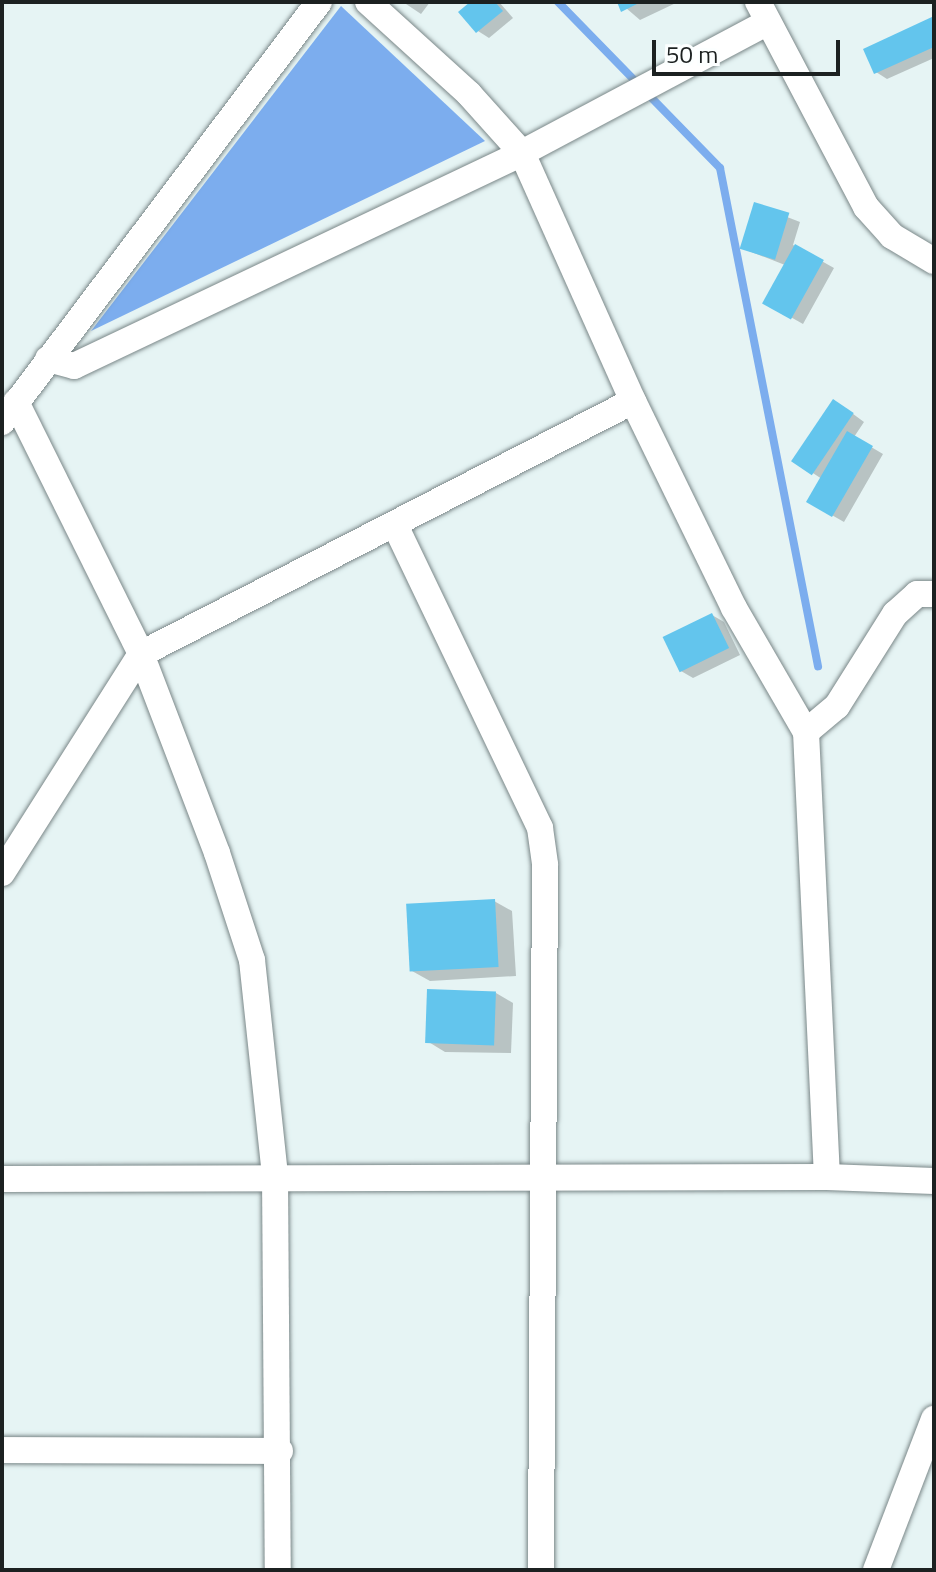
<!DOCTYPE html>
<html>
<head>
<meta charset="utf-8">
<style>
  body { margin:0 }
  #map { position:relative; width:936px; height:1572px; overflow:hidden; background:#e6f4f4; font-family:"Titillium Web",sans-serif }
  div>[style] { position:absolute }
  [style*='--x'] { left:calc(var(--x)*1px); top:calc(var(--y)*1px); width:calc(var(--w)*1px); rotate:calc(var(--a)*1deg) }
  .water>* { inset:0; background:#7cadee }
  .shadow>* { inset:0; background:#0003 }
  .stream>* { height:8px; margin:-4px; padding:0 4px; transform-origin:4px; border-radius:4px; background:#7cadee }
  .building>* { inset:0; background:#63c5ed; transform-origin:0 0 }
  .roads { filter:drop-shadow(0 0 2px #7a8788) drop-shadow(0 0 2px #7a8788) }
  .minor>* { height:26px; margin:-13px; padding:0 13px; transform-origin:13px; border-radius:13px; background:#fff }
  span { translate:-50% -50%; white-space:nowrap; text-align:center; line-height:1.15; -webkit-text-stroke:6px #fcffff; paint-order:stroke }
  .frame { position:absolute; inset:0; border:4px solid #1c2121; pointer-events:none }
  .scale { position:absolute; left:652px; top:40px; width:188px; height:36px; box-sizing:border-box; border:4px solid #1c2121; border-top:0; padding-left:10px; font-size:24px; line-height:28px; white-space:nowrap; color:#1c2121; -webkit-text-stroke:6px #fcffff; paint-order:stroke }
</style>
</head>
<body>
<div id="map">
  <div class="water">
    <i style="clip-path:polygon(341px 6px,485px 141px,91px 331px)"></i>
  </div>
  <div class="shadow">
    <i style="clip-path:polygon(403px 2px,430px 2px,421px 14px)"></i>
    <i style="clip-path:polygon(473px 2px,499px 2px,513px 18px,489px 38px,478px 31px)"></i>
    <i style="clip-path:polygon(619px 2px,678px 2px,640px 20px)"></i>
    <i style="clip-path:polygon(934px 18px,934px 58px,887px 79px,876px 72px)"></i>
    <i style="clip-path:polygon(756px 205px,800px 222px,793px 245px,834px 268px,803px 324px,764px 302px,785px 265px,741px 248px)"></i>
    <i style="clip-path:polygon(845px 408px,864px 422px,854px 437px,883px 454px,844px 522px,809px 502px,822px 479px,793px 460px)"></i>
    <i style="clip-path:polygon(712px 615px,724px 622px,740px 655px,693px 678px,681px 671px)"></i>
    <i style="clip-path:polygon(494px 901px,512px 911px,516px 976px,430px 981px,412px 971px)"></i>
    <i style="clip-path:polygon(496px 993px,513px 1003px,511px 1053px,445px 1052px,427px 1041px)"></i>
  </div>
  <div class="stream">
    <i style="--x:558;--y:2;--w:232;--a:45.7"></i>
    <i style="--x:720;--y:168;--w:508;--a:78.87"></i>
  </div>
  <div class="building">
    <i style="clip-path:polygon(470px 2px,495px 2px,503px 11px,476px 33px,458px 12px)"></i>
    <i style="clip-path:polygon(617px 2px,641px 2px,621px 12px)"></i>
    <i style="clip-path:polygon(934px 16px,934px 47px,874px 74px,863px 49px)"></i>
    <i style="left:754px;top:202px;width:37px;height:49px;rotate:17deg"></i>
    <i style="left:795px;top:244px;width:33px;height:68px;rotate:29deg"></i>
    <i style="left:833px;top:399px;width:25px;height:75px;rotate:34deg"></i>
    <i style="left:847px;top:431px;width:30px;height:82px;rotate:30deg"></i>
    <i style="left:712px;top:613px;width:39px;height:55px;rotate:64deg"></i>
    <i style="left:495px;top:899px;width:68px;height:89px;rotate:87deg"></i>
    <i style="left:427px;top:989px;width:69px;height:54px;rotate:2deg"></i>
  </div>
  <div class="roads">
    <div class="minor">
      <i style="--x:368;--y:2;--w:137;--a:42.3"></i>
      <i style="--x:469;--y:94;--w:79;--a:48.1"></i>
      <i style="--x:522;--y:153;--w:272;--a:65.9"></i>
      <i style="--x:633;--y:401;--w:230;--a:64"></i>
      <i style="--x:734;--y:608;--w:143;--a:59.9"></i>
      <i style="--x:806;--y:732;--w:445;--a:87.3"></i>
      <i style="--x:758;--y:2;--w:232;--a:62.2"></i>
      <i style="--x:866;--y:207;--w:39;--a:48"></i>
      <i style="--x:892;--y:236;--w:49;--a:30.8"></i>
      <i style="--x:48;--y:359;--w:27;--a:15"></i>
      <i style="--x:74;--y:366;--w:496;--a:-25.4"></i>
      <i style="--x:522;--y:153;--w:277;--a:-28"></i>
      <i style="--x:16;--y:402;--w:281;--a:63.6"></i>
      <i style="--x:141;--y:654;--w:213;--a:69.1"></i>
      <i style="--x:217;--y:853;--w:113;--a:71.9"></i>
      <i style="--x:252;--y:960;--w:216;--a:83.9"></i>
      <i style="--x:275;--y:1175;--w:395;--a:89.6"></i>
      <i style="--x:2;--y:422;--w:526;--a:-52.96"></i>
      <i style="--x:395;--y:525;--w:336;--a:64.4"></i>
      <i style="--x:540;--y:828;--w:37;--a:82"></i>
      <i style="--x:545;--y:865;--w:705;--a:90.33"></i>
      <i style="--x:806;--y:732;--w:40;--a:-40"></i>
      <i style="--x:837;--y:706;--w:109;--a:-57.8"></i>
      <i style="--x:895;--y:614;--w:30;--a:-42"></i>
      <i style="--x:917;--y:594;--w:17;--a:0"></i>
      <i style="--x:2;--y:873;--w:259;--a:-57.6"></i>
      <i style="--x:141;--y:654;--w:553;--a:-27.21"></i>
      <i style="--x:2;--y:1179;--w:825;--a:-0.14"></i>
      <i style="--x:827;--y:1177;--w:107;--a:2.1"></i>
      <i style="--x:2;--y:1450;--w:278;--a:0.2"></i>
      <i style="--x:876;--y:1570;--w:162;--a:-69"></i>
    </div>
  </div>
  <div class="frame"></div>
  <div class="scale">50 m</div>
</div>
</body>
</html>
